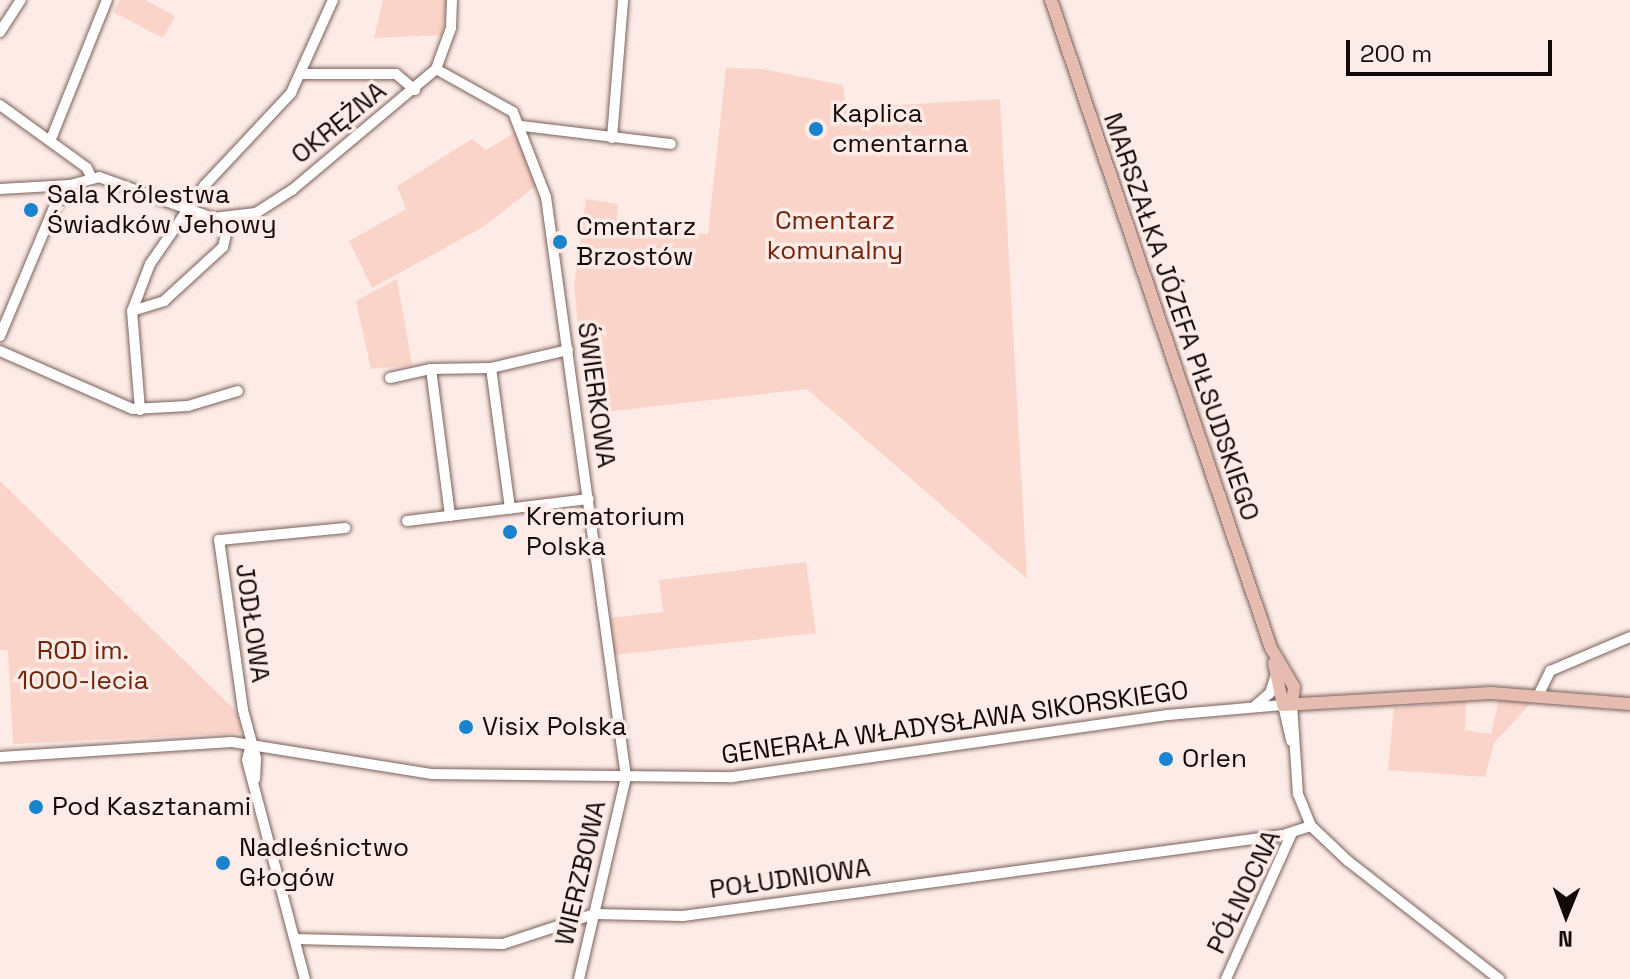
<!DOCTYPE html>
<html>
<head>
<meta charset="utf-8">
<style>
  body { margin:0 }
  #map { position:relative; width:1630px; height:979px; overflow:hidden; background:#fcebe6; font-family:"Space Grotesk",sans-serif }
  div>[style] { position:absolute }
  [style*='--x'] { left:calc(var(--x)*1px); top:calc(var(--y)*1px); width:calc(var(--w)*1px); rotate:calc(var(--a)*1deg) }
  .green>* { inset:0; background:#fbd4c9 }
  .roads { filter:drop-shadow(0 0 2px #7a615a) drop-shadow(0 0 2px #7a615a) }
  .minor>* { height:10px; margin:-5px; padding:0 5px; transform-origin:5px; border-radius:5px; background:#fff }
  .major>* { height:12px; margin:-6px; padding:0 6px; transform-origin:6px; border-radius:6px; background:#e6bcb0 }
  .dots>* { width:22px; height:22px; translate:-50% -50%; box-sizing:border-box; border:4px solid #fcebe6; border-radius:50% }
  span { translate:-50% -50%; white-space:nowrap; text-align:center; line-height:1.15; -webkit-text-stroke:7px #fcebe6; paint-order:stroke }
  .poi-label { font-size:26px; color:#130a07 }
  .left { translate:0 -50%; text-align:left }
  .street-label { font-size:26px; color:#130a07 }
  .park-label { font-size:26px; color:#74230a }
  .north { position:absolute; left:1526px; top:875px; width:80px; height:80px; -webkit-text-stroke:6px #fcebe6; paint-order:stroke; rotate:181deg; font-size:22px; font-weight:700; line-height:32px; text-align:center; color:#130a07 }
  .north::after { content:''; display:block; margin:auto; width:28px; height:36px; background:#130a07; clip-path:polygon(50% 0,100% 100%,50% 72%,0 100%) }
  .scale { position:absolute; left:1346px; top:40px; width:206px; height:36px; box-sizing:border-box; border:4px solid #130a07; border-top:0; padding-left:10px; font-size:24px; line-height:28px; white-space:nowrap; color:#130a07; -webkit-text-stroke:6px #fcebe6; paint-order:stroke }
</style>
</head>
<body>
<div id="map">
  <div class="green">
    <i style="clip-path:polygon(120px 0,145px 0,175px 16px,163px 38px,113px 12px)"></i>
    <i style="clip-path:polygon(383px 0,447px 0,442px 35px,374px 38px)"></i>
    <i style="clip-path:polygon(726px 68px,762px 69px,843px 85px,846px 108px,1000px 99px,1027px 579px,807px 389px,587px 414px,574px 285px,586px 199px,618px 204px,616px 225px,708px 234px)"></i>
    <i style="clip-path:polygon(519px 130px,538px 184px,483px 227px,372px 288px,349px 241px,406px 209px,397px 186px,472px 139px,486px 150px)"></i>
    <i style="clip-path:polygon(397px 279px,412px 365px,371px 369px,356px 301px)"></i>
    <i style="clip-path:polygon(0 481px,239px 714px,241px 733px,13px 744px,8px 650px,0 650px)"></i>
    <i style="clip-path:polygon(806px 562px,816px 633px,614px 655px,609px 618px,663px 612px,659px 580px)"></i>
    <i style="clip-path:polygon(1499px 699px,1531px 703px,1494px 743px,1485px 777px,1388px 770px,1394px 708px,1466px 701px,1465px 730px,1491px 734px)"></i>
  </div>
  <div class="roads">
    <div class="minor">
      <i style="--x:0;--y:32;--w:38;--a:-57"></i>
      <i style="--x:436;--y:69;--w:88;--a:29.2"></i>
      <i style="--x:513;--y:112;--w:91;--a:68.8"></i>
      <i style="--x:546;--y:197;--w:585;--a:82.15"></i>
      <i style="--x:626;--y:777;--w:207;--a:103.1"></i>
      <i style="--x:300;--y:74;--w:96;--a:0"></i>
      <i style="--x:396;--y:74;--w:25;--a:40"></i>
      <i style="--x:0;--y:105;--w:107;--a:35.9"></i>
      <i style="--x:87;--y:168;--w:10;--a:66"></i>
      <i style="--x:522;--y:126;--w:150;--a:6.9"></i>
      <i style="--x:612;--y:138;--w:138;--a:-85.4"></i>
      <i style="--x:51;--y:139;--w:150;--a:-68.1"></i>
      <i style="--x:0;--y:189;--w:70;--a:-3.3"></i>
      <i style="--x:70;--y:185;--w:30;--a:-15"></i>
      <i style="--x:99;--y:177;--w:121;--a:19.8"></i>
      <i style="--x:213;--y:218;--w:43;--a:-6.6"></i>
      <i style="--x:256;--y:213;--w:43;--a:-32.6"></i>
      <i style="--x:292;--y:190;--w:188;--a:-40"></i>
      <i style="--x:436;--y:69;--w:44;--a:-69.9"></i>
      <i style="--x:451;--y:28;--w:28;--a:-88"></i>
      <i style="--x:132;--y:311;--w:34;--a:-17"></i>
      <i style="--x:164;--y:301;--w:80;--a:-42.5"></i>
      <i style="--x:223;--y:247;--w:28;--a:-77"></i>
      <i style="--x:0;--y:336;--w:137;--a:-67.2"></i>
      <i style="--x:53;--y:210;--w:30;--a:-56"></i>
      <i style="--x:0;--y:351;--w:145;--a:23.6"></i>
      <i style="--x:133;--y:409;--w:55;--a:-3.1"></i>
      <i style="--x:188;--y:406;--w:52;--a:-16.7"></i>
      <i style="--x:491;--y:368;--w:142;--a:82.3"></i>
      <i style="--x:431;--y:369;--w:148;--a:82.6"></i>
      <i style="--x:390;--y:378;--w:42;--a:-12.4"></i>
      <i style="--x:431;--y:369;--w:60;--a:-1"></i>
      <i style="--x:491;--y:368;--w:79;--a:-13.2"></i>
      <i style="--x:140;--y:410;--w:99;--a:-94.6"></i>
      <i style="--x:132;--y:311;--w:50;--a:-69"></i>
      <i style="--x:150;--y:264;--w:96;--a:-55.2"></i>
      <i style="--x:205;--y:185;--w:126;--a:-46.9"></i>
      <i style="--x:291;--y:93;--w:102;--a:-65.7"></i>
      <i style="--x:407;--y:521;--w:183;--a:-6.9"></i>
      <i style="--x:1538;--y:696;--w:28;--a:-64"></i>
      <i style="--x:1550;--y:671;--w:87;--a:-23"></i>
      <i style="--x:1292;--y:704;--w:90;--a:86.2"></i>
      <i style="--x:1298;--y:794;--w:35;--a:68"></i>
      <i style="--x:1311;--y:826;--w:51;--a:43.4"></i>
      <i style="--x:1348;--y:861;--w:192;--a:38"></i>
      <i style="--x:1255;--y:706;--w:20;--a:-41"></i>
      <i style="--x:1270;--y:693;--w:20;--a:-72"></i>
      <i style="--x:251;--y:743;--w:17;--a:103"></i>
      <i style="--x:247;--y:760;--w:227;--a:75.2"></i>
      <i style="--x:0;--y:757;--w:232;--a:-3.7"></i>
      <i style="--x:232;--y:742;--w:203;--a:9.1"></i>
      <i style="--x:432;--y:774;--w:300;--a:0.6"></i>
      <i style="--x:732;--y:777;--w:440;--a:-8.1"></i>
      <i style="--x:1168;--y:715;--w:115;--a:-5"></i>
      <i style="--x:1283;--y:705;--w:37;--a:77"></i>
      <i style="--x:255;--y:779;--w:21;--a:-87"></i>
      <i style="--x:256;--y:758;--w:50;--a:-105.2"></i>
      <i style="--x:243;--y:710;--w:172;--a:-98"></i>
      <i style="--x:219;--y:540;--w:127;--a:-5.4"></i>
      <i style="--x:295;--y:939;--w:208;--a:1.4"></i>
      <i style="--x:503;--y:944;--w:97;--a:-18.1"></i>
      <i style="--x:595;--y:914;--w:88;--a:1.3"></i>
      <i style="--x:683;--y:916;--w:605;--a:-7.69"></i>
      <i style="--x:1283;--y:835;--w:29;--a:-18"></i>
      <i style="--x:1226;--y:979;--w:160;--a:-65.7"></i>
    </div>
    <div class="major">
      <i style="--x:1051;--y:0;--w:684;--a:71.25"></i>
      <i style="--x:1271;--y:648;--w:45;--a:59.5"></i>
      <i style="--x:1294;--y:687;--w:17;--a:97"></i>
      <i style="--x:1274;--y:663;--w:43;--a:77.9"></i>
      <i style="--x:1283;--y:705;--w:208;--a:-3.3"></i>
      <i style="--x:1491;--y:693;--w:139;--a:4.5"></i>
    </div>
  </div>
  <div class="dots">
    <i style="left:816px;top:129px;background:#1a83ce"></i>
    <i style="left:31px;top:210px;background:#1a83ce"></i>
    <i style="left:560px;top:242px;background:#1a83ce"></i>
    <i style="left:510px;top:532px;background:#1a83ce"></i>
    <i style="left:466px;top:727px;background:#1a83ce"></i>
    <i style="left:1166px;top:759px;background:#1a83ce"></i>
    <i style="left:36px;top:807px;background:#1a83ce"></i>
    <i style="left:223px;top:863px;background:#1a83ce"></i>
  </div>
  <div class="poi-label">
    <span class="left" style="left:832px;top:129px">Kaplica<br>cmentarna</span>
    <span class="left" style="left:47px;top:210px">Sala Królestwa<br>Świadków Jehowy</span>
    <span class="left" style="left:576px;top:242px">Cmentarz<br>Brzostów</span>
    <span class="left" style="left:526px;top:532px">Krematorium<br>Polska</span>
    <span class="left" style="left:482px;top:727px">Visix Polska</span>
    <span class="left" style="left:1182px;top:759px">Orlen</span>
    <span class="left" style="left:52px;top:807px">Pod Kasztanami</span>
    <span class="left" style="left:239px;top:863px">Nadleśnictwo<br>Głogów</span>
  </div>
  <div class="street-label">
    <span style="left:339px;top:123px;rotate:-39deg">OKRĘŻNA</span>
    <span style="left:1181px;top:317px;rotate:71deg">MARSZAŁKA JÓZEFA PIŁSUDSKIEGO</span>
    <span style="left:596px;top:395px;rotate:82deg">ŚWIERKOWA</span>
    <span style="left:252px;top:623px;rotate:82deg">JODŁOWA</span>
    <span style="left:955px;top:723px;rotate:-8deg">GENERAŁA WŁADYSŁAWA SIKORSKIEGO</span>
    <span style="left:581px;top:873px;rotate:-77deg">WIERZBOWA</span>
    <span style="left:790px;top:879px;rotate:-8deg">POŁUDNIOWA</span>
    <span style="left:1244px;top:892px;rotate:-64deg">PÓŁNOCNA</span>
  </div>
  <div class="park-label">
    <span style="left:835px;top:236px">Cmentarz<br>komunalny</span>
    <span style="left:83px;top:666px">ROD im.<br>1000-lecia</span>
  </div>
  <div class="north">N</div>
  <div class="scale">200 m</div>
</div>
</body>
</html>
